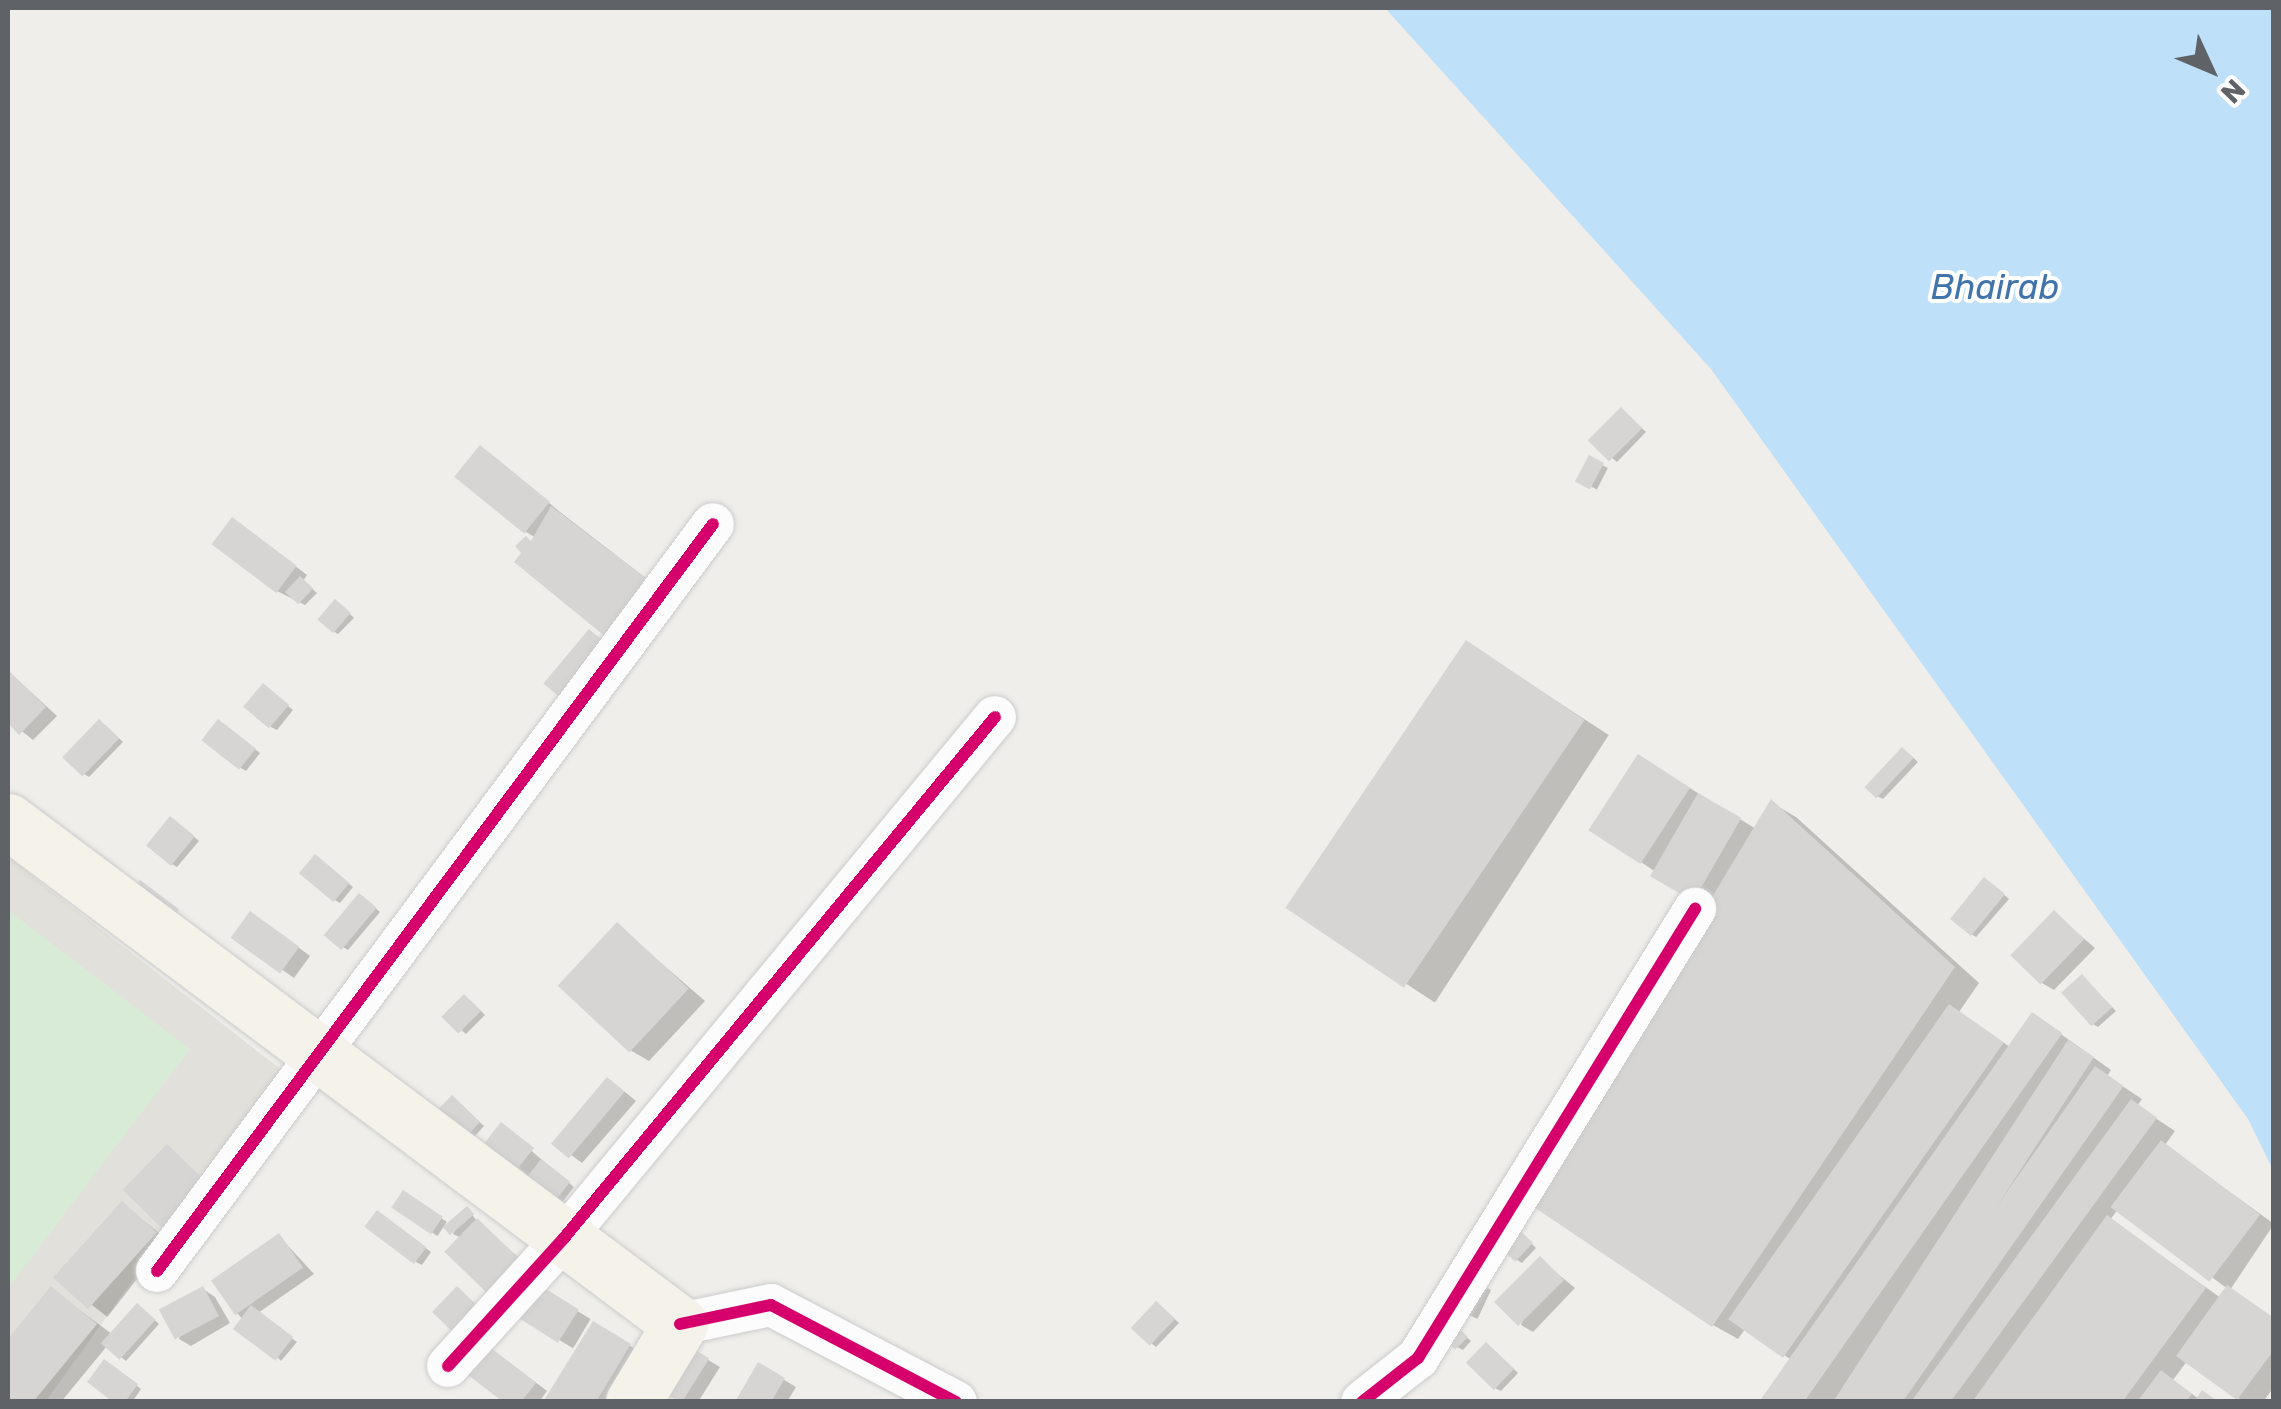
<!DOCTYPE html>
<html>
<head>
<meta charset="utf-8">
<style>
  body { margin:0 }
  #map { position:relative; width:2281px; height:1409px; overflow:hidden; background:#efeeea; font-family:Rubik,sans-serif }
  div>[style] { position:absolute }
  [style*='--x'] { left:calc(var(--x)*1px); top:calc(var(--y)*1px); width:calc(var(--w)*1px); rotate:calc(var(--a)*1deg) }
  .education>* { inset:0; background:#e2e0da }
  .green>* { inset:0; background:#d8ebd6 }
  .water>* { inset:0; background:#bfe0f9 }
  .shadow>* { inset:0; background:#0003; transform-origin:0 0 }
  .building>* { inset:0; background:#d6d5d3; transform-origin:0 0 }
  .roads { filter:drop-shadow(0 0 2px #cbcccc) drop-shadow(0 0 2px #cbcccc) }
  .minor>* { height:42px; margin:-21px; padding:0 21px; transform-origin:21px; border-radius:21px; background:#fdfcfc }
  .major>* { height:55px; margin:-27.5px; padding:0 27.5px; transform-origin:27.5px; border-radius:27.5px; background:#f4f2e9 }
  .cycleway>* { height:12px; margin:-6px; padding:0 6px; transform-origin:6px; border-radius:6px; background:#d6006c }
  span { translate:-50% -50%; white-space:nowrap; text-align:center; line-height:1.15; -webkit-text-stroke:8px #fff; paint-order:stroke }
  .water-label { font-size:35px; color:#4174aa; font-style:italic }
  .frame { position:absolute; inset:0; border:10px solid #5f6368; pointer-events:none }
  .north { position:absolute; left:2161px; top:20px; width:100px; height:100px; -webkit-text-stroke:8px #fff; paint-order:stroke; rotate:134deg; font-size:28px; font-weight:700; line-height:40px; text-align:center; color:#5f6368 }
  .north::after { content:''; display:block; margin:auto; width:35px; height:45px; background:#5f6368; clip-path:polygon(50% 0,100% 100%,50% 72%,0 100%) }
</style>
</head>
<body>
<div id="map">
  <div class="education">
    <i style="clip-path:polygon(8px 857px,283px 1071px,46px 1401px,8px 1401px)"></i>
  </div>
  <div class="green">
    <i style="clip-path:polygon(8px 910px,190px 1049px,8px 1288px)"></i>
  </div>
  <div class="water">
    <i style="clip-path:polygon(1385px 8px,2273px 8px,2273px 1170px,2248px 1119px,1711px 369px)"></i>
  </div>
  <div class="shadow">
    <i style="clip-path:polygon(1627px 414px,1646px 432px,1617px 462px,1592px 441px)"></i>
    <i style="clip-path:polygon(493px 456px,560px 512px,669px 596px,533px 543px,536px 538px,526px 532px)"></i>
    <i style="left:1590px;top:459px;width:20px;height:24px;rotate:27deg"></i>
    <i style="clip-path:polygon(245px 528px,307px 575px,303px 581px,317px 593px,305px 605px,277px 591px)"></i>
    <i style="clip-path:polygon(341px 605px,354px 618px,338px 634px,333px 631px)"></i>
    <i style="left:1467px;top:643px;width:169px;height:319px;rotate:33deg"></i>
    <i style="clip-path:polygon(8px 671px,57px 716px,33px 740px,8px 720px)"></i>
    <i style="clip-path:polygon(268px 689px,293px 710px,277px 730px,271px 727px)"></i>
    <i style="clip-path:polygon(105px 725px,123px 742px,89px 777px,84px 774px)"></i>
    <i style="clip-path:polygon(224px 726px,260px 753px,246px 771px,241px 768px)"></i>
    <i style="clip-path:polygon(1908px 753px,1918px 762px,1883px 799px,1877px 796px)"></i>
    <i style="clip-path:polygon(evenodd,1651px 764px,1756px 829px,1772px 803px,1796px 817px,1979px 983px,1959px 1012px,2010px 1047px,2051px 1027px,2111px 1070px,2107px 1076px,2142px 1099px,2137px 1106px,2175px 1131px,2165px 1145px,2274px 1224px,2230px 1290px,2274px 1318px,2274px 1387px,2263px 1402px,2244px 1402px,2187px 1361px,2173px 1380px,2199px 1399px,2217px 1402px,1760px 1402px,1790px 1359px,1745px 1329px,1738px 1339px,1713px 1325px,1709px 908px,1641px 862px,1651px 764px,2118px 1209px,2228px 1289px,2221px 1298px,2110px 1220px,2118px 1209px)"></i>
    <i style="clip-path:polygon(176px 822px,199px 841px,177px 867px,172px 864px)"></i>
    <i style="clip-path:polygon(321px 861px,353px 887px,340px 903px,335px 900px)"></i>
    <i style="clip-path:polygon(1990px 883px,2009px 899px,1976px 937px,1971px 934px)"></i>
    <i style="clip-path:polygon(364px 899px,380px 912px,348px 950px,343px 947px)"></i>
    <i style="clip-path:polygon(2055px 914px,2095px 948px,2054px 990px,2042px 983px)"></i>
    <i style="clip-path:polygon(263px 921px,310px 956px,294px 978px,234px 936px)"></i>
    <i style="clip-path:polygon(617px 925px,705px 1001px,649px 1061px,630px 1050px)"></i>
    <i style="clip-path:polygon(2082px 977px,2116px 1011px,2098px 1027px,2093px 1024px)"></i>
    <i style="clip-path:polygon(470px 1000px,485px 1015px,466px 1034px,446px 1017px)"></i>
    <i style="clip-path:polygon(620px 1088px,636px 1101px,582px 1163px,554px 1142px)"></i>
    <i style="clip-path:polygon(457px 1101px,484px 1126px,467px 1145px)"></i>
    <i style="clip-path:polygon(501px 1125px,574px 1187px,557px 1209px,479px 1154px)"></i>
    <i style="left:404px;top:1194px;width:51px;height:17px;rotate:33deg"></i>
    <i style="left:122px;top:1204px;width:58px;height:98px;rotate:38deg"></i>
    <i style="clip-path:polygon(468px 1209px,476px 1220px,535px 1272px,453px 1234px)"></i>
    <i style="clip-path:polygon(383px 1216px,431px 1252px,422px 1265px,416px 1262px)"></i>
    <i style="clip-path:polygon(1520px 1232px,1536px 1248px,1522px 1263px,1517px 1260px)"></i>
    <i style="clip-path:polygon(279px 1236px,314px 1274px,258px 1313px,297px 1342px,281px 1361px,236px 1312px)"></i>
    <i style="clip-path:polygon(1541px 1260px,1575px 1288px,1533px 1332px,1521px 1325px)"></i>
    <i style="left:1472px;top:1281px;width:21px;height:32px;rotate:25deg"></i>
    <i style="left:534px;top:1285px;width:66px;height:34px;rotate:31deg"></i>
    <i style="clip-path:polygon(51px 1289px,112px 1334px,143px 1309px,159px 1324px,126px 1361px,107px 1346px,61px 1402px,17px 1402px,8px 1394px,8px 1343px)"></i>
    <i style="clip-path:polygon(203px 1289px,215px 1297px,230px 1323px,191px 1346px,179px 1339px)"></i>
    <i style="clip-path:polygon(1162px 1307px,1179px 1323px,1156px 1347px,1151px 1343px)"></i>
    <i style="clip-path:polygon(594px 1324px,642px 1353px,613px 1402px,546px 1402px)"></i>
    <i style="clip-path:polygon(1463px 1334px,1471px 1341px,1463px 1350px,1457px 1347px)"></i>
    <i style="clip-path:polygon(683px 1345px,720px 1367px,698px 1402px,681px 1402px,657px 1386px)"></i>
    <i style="clip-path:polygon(1492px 1348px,1518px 1373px,1501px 1391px,1495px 1388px)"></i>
    <i style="clip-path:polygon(494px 1351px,547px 1391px,539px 1402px,507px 1402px)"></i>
    <i style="clip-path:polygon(110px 1365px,141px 1389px,132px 1402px,117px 1402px)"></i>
    <i style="clip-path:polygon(759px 1365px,796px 1387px,787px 1402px,738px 1402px)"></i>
  </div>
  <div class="building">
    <i style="left:1621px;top:407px;width:30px;height:47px;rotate:45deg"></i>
    <i style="left:480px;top:445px;width:90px;height:41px;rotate:39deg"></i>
    <i style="left:1589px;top:455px;width:17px;height:30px;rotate:28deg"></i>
    <i style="clip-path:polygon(551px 506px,652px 583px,607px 638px,514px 562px,521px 553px,515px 546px,526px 536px,531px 541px)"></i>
    <i style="left:232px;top:517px;width:81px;height:34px;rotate:37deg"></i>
    <i style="left:300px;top:576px;width:18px;height:22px;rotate:43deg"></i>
    <i style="left:335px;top:599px;width:21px;height:27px;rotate:41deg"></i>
    <i style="left:589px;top:629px;width:30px;height:71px;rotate:40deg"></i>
    <i style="left:1466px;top:640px;width:143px;height:323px;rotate:34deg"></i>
    <i style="clip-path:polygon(8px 670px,46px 707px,19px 735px,8px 723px)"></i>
    <i style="left:263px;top:683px;width:34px;height:31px;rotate:40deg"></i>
    <i style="left:99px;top:719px;width:28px;height:53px;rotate:44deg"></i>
    <i style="left:218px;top:719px;width:48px;height:27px;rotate:38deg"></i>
    <i style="left:1902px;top:747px;width:16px;height:55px;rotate:43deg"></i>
    <i style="left:1638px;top:754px;width:62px;height:91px;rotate:33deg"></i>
    <i style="left:1698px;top:793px;width:50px;height:96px;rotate:30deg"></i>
    <i style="clip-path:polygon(1771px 799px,1955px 967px,1712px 1327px,1528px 1203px)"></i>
    <i style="left:170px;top:816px;width:32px;height:38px;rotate:39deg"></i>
    <i style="left:315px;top:854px;width:45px;height:25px;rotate:40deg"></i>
    <i style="left:1984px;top:877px;width:27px;height:54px;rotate:39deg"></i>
    <i style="left:140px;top:880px;width:49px;height:26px;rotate:37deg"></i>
    <i style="left:359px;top:893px;width:23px;height:55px;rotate:40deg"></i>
    <i style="left:2054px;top:910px;width:42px;height:63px;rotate:44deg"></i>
    <i style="left:250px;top:911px;width:61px;height:33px;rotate:36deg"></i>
    <i style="left:617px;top:922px;width:98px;height:87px;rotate:43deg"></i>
    <i style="left:2082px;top:974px;width:45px;height:28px;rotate:48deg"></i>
    <i style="left:464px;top:994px;width:24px;height:32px;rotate:45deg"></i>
    <i style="left:1949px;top:1004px;width:67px;height:385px;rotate:35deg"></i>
    <i style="left:2032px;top:1012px;width:37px;height:477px;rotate:35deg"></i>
    <i style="left:2068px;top:1040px;width:31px;height:443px;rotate:33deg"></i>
    <i style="left:2095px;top:1066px;width:35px;height:411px;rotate:35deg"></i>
    <i style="left:607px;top:1077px;width:23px;height:87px;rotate:40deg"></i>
    <i style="left:452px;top:1095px;width:39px;height:30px;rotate:44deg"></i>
    <i style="left:2131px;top:1099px;width:32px;height:373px;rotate:36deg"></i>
    <i style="left:501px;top:1122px;width:42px;height:42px;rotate:38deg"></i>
    <i style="left:2161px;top:1140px;width:124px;height:84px;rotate:37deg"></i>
    <i style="left:167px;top:1144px;width:54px;height:64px;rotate:44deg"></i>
    <i style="left:541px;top:1159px;width:37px;height:33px;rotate:38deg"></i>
    <i style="left:403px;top:1190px;width:48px;height:21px;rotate:34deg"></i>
    <i style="left:122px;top:1201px;width:47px;height:103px;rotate:42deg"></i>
    <i style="left:467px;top:1206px;width:11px;height:32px;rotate:49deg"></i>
    <i style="left:377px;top:1210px;width:62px;height:21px;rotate:37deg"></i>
    <i style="clip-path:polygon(2107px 1215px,2206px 1288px,2122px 1402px,1972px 1402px)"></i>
    <i style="left:477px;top:1218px;width:66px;height:47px;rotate:44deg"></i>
    <i style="left:1514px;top:1225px;width:26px;height:26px;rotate:43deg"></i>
    <i style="left:279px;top:1233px;width:42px;height:83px;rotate:55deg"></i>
    <i style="left:1540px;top:1256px;width:34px;height:65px;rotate:45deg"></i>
    <i style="left:533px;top:1281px;width:54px;height:39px;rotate:32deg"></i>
    <i style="clip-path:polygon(2227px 1285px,2274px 1318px,2274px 1350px,2237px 1400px,2176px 1356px)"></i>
    <i style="clip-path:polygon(51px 1286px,97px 1324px,33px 1402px,13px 1402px,8px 1397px,8px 1339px)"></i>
    <i style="left:203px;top:1286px;width:34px;height:50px;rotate:62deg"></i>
    <i style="left:457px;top:1286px;width:35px;height:36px;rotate:44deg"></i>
    <i style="left:1156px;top:1301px;width:26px;height:37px;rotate:43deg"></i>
    <i style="left:137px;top:1303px;width:25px;height:54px;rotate:42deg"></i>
    <i style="left:251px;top:1305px;width:53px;height:30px;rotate:37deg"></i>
    <i style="clip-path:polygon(593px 1321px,631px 1344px,596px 1402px,543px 1402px)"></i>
    <i style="left:1458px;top:1327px;width:14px;height:18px;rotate:45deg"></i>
    <i style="clip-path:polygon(481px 1340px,536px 1383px,521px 1402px,503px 1402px,459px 1368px)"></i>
    <i style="left:683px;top:1342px;width:31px;height:53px;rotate:32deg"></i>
    <i style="left:1486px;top:1342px;width:39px;height:29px;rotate:44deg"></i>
    <i style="clip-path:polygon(104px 1359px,138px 1384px,125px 1402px,113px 1402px,87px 1382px)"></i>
    <i style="clip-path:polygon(758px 1362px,785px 1378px,771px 1402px,735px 1402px)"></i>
    <i style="clip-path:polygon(2161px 1370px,2192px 1394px,2186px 1402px,2137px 1402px)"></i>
    <i style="clip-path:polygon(2202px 1390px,2219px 1402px,2194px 1402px)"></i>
  </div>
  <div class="roads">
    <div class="minor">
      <i style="--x:157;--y:1271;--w:931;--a:-53.34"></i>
      <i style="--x:680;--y:1324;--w:93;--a:-11.8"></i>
      <i style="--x:771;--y:1305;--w:209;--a:27.7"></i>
      <i style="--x:448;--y:1366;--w:173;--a:-47.8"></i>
      <i style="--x:564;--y:1238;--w:676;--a:-50.4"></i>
      <i style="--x:1362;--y:1402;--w:71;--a:-38.2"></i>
      <i style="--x:1418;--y:1358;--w:528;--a:-58.33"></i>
    </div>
    <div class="major">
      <i style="--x:8;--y:821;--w:839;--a:36.82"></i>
      <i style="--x:680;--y:1324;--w:91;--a:121.1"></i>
    </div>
  </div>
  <div class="cycleway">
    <i style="--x:157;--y:1271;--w:931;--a:-53.34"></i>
    <i style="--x:680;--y:1324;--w:93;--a:-11.8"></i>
    <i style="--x:771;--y:1305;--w:209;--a:27.7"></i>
    <i style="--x:448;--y:1366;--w:173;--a:-47.8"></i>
    <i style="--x:564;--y:1238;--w:676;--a:-50.4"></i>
    <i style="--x:1362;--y:1402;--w:71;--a:-38.2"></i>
    <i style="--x:1418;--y:1358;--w:528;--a:-58.33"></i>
  </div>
  <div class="water-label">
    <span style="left:1995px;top:287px">Bhairab</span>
  </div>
  <div class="frame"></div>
  <div class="north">N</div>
</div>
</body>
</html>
